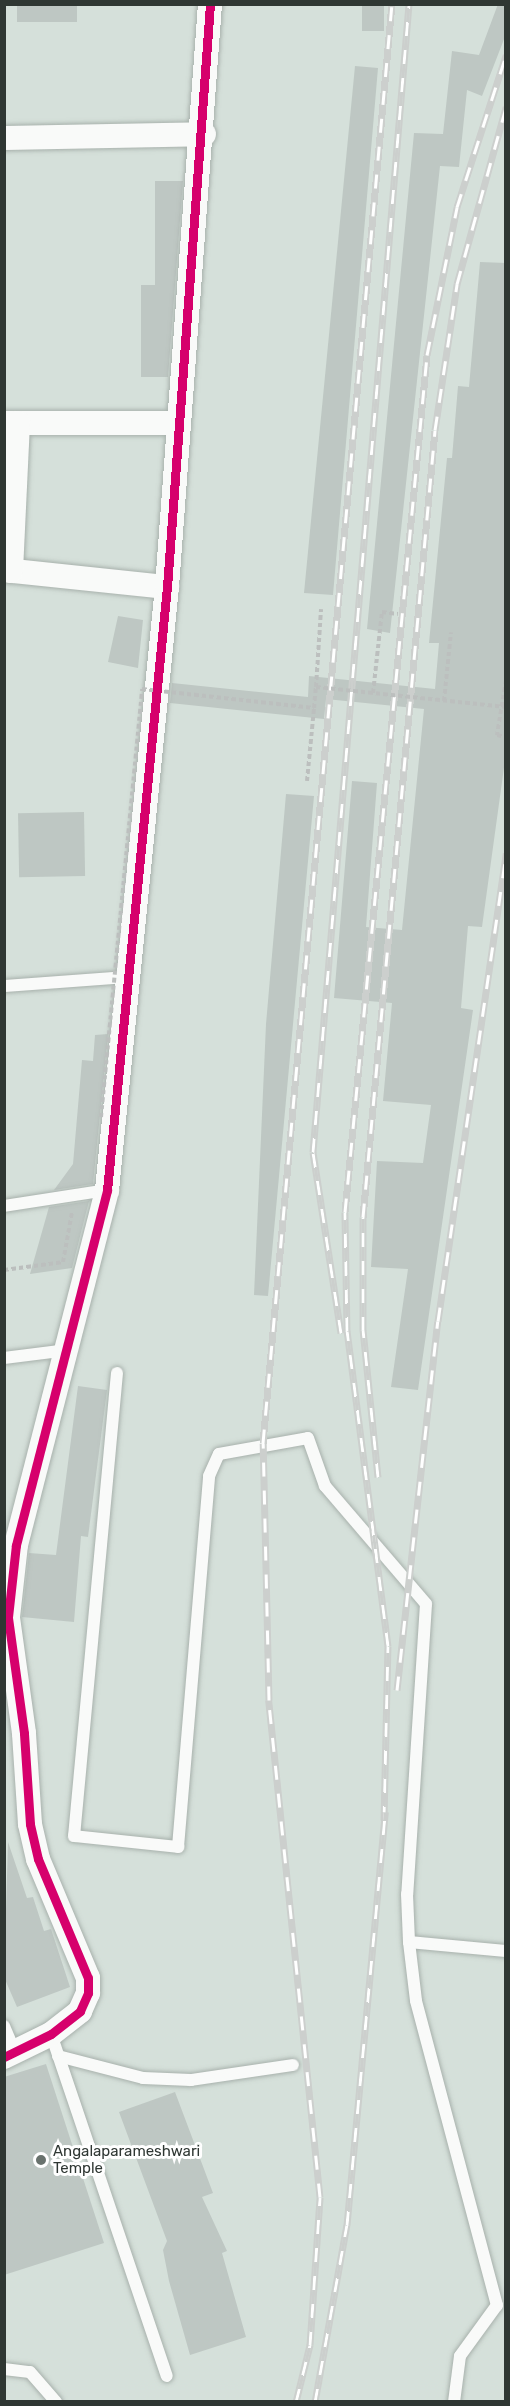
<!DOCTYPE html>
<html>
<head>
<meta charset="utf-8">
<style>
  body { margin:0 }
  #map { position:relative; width:510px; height:2406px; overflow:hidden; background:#d5e0da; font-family:Rubik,sans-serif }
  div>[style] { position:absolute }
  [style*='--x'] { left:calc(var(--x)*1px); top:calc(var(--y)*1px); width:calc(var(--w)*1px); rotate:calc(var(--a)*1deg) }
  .building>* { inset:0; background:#bec7c3; transform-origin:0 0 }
  .path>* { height:4px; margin-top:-2px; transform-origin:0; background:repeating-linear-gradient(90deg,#bcbfbe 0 4.5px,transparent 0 7.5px) }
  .roads { filter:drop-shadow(0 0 2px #a8b1ac) drop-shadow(0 0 2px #a8b1ac) }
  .lane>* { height:12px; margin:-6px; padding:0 6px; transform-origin:6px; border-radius:6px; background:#f9faf9 }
  .street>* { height:24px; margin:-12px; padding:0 12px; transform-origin:12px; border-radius:12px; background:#f9faf9 }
  .rail>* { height:7px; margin-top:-3.5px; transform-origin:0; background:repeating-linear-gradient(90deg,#fff 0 14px,#cccfcd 0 28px); box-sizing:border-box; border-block:2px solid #cccfcd }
  .path-bridge>* { height:4px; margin-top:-2px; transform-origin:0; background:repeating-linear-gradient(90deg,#bcbfbe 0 4.5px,transparent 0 7.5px) }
  .cycleway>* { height:9px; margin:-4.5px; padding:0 4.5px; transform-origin:4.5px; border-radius:4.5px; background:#d6006c }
  .dots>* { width:16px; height:16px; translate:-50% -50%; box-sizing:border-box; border:3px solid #fff; border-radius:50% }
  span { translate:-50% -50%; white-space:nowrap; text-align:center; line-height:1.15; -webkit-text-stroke:6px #fff; paint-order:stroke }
  .poi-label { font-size:15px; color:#2f3733 }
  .left { translate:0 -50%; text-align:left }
  .frame { position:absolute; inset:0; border:6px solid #2f3733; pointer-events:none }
</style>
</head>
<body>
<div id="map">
  <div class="building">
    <i style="left:17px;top:4px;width:60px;height:18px"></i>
    <i style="left:362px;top:4px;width:22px;height:27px"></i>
    <i style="clip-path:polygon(498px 4px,506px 4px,506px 34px,482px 96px,467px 90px,459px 167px,440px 166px,390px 633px,367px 629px,414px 133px,443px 134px,452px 51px,479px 55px)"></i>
    <i style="clip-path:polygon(355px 66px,378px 68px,333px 595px,304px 593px)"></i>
    <i style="clip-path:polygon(155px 181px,183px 181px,168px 377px,141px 377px,141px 285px,155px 285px)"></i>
    <i style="clip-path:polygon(480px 262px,506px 263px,506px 753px,482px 927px,468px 926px,461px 1008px,473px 1010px,418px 1390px,391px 1387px,408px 1269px,371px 1267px,377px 1161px,423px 1163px,431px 1105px,383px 1101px,392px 1003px,334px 998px,352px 781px,377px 783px,366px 927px,402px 930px,424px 709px,326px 699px,324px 719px,170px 703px,172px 683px,308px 697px,309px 676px,435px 689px,439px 643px,429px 643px,447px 458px,452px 458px,458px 386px,469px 387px)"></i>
    <i style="clip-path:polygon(118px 616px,143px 620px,138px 668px,108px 662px)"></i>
    <i style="clip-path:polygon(286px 794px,314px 796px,268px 1296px,254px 1295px,266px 1024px)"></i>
    <i style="left:84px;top:812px;width:64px;height:66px;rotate:89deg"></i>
    <i style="clip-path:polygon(108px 1034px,93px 1184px,54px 1190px,73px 1164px,82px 1060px,93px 1061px,95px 1035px)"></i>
    <i style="clip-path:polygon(89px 1201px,72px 1268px,30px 1274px,49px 1207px)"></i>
    <i style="clip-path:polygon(78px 1386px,107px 1390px,88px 1537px,81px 1536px,74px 1622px,22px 1617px,29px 1553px,56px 1555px)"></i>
    <i style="clip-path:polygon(8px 1842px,27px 1898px,33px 1897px,44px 1931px,51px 1929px,70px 1987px,17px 2007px,4px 1977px)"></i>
    <i style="clip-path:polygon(46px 2064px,104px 2243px,4px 2275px,4px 2077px)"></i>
    <i style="clip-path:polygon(175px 2092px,213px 2193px,202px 2197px,227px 2251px,222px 2253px,246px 2337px,190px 2355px,169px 2281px,163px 2250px,167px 2241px,119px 2112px)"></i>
  </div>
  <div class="path">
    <i style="--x:506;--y:680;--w:56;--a:99.3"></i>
    <i style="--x:497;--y:735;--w:9;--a:13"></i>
    <i style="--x:316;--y:687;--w:78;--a:-86.3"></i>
    <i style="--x:373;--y:693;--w:81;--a:-83.7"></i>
    <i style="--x:382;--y:612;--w:16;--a:7"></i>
    <i style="--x:444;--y:701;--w:69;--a:-84.2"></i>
    <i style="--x:307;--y:781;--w:73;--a:-84.5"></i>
    <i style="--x:4;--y:1270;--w:60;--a:-7.7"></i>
    <i style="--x:63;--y:1262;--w:51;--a:-79.8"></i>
  </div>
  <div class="roads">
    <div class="lane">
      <i style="--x:4;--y:986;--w:124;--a:-4.2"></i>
      <i style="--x:4;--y:1206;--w:104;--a:-8.8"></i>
      <i style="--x:4;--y:1358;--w:64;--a:-7.2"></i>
      <i style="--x:117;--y:1373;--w:465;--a:95.3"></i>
      <i style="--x:74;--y:1836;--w:105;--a:6"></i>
      <i style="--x:178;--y:1847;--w:372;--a:-85.2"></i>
      <i style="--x:209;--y:1476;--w:24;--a:-66"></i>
      <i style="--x:219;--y:1454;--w:90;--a:-10.2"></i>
      <i style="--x:308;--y:1438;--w:51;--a:70.5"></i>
      <i style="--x:325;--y:1486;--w:155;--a:49.4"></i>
      <i style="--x:426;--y:1604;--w:291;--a:93.7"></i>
      <i style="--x:407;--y:1894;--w:48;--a:87.6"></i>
      <i style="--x:409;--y:1942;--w:59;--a:83.2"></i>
      <i style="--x:416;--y:2001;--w:315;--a:75.1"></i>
      <i style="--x:497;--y:2305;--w:63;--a:126"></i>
      <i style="--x:460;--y:2356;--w:46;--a:97.4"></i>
      <i style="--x:409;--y:1942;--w:97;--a:5.3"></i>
      <i style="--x:4;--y:2026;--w:28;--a:67"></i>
      <i style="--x:51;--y:2034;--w:361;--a:71.3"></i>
      <i style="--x:58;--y:2056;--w:88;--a:14.5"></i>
      <i style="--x:143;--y:2078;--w:48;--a:2.4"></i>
      <i style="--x:191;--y:2080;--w:103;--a:-8.4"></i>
      <i style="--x:4;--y:2369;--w:26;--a:7"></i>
      <i style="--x:30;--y:2372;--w:40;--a:49"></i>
    </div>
    <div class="street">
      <i style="--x:4;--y:138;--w:200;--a:-1.1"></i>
      <i style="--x:4;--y:423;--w:174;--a:0"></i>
      <i style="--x:4;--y:570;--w:164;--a:6"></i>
      <i style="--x:11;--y:571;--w:148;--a:-87.3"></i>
      <i style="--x:4;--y:2057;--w:52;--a:-26.1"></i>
      <i style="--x:51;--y:2034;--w:37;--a:-38"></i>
      <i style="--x:80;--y:2011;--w:20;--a:-66"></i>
      <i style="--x:88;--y:1993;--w:15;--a:-90"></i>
      <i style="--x:88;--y:1978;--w:129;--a:-112.8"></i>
      <i style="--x:38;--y:1859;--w:36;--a:-103"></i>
      <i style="--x:30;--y:1824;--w:91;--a:-93.8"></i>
      <i style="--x:24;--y:1733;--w:117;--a:-97.9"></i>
      <i style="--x:8;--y:1617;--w:72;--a:-83.7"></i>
      <i style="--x:16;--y:1545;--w:366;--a:-75.6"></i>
      <i style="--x:107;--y:1190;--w:606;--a:-84.32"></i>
      <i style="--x:167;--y:587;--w:585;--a:-85.78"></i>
    </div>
  </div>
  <div class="rail">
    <i style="--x:341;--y:1333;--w:183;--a:-98.8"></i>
    <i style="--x:313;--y:1152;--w:1152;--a:-85.22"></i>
    <i style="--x:378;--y:1477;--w:148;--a:-95.8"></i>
    <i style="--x:363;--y:1330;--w:113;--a:-90"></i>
    <i style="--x:363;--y:1217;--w:790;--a:-84.77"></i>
    <i style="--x:435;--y:430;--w:148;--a:-81.4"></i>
    <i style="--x:457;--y:284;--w:184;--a:-74.5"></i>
    <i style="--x:397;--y:1690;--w:371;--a:-83.7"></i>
    <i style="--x:438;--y:1321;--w:473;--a:-81.7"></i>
    <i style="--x:384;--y:1820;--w:174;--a:-88.7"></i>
    <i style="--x:388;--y:1646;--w:318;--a:-97.4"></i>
    <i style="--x:347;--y:1331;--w:119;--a:-91"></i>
    <i style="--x:345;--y:1212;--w:861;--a:-84.53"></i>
    <i style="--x:427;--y:355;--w:151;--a:-78.5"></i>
    <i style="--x:457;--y:207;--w:160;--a:-72.1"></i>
    <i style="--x:296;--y:2402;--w:59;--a:-76.2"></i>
    <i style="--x:310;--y:2345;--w:148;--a:-86.1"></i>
    <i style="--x:320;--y:2197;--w:500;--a:-95.9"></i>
    <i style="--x:269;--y:1700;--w:257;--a:-91.3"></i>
    <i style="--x:263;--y:1443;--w:1445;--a:-84.88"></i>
    <i style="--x:315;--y:2402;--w:180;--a:-79.8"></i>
    <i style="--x:347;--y:2225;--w:415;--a:-84.7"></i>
  </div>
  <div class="path-bridge">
    <i style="--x:101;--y:1117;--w:430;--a:-84.5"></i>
    <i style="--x:142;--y:689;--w:173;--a:6.3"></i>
    <i style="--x:314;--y:708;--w:21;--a:-85"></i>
    <i style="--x:316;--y:687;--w:191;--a:6"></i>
  </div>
  <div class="cycleway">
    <i style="--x:4;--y:2057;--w:52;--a:-26.1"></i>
    <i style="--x:51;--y:2034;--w:37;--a:-38"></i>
    <i style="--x:80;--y:2011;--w:20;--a:-66"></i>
    <i style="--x:88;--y:1993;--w:15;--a:-90"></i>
    <i style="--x:88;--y:1978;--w:129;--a:-112.8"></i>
    <i style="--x:38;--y:1859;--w:36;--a:-103"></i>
    <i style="--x:30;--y:1824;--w:91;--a:-93.8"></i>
    <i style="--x:24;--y:1733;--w:117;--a:-97.9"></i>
    <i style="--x:8;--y:1617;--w:72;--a:-83.7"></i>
    <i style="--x:16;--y:1545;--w:366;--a:-75.6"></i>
    <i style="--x:107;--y:1190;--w:606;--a:-84.32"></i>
    <i style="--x:167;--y:587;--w:585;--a:-85.78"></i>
  </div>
  <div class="dots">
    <i style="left:41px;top:2160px;background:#69726d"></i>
  </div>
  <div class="poi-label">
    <span class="left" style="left:53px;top:2160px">Angalaparameshwari<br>Temple</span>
  </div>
  <div class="frame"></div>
</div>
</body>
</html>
